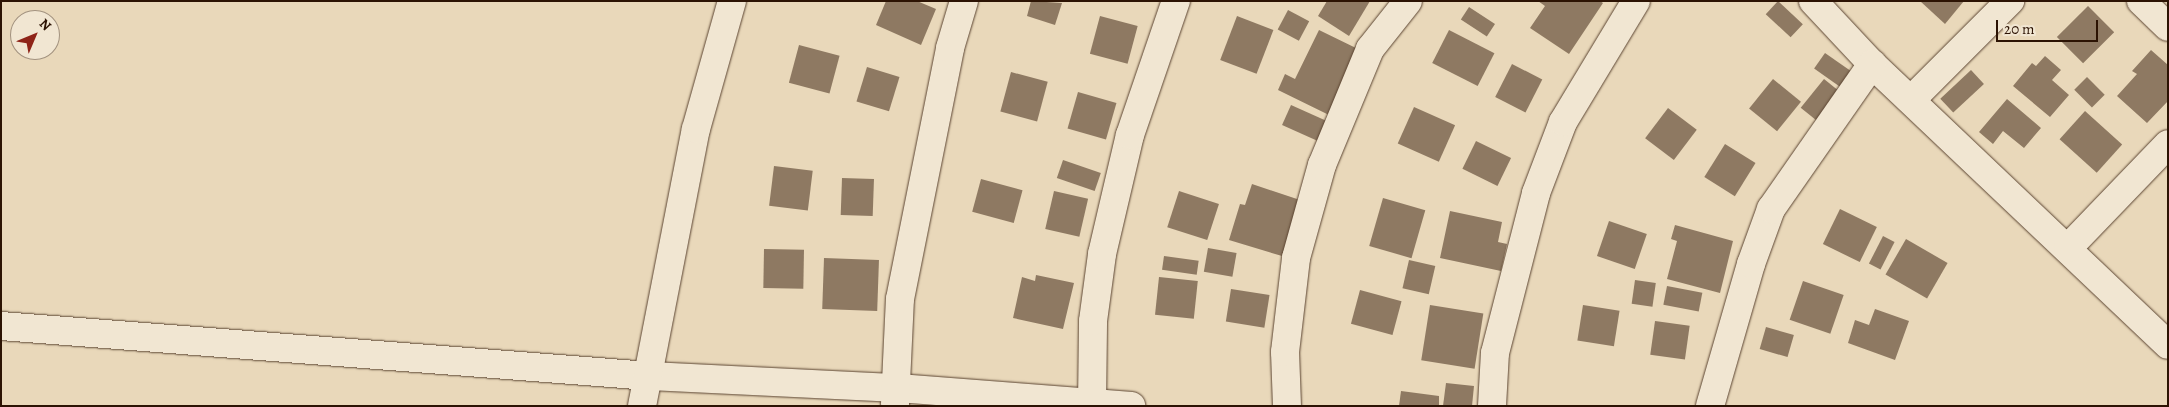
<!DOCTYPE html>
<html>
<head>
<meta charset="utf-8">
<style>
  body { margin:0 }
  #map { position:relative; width:2169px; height:407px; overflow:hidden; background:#e9d8ba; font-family:Alegreya,serif }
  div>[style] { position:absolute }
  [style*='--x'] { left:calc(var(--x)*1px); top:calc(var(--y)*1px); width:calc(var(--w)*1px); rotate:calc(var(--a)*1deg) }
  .building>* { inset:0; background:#8e7962; transform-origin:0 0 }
  .roads { filter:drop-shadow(0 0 1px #5b4431) drop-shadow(0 0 1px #5b4431) }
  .minor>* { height:28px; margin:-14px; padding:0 14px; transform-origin:14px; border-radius:14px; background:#f1e6d2 }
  span { translate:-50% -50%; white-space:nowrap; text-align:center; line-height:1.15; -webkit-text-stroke:4px #f1e6d2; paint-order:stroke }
  .frame { position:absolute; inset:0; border:2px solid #2c1303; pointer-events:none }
  .north { position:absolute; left:10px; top:10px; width:50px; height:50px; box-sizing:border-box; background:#f1e6d2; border:1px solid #a2927f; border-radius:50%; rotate:45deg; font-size:14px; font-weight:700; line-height:20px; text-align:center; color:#2c1303 }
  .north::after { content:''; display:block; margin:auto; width:18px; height:22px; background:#8f2418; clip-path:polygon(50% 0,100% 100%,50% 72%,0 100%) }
  .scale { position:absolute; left:1996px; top:20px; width:102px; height:22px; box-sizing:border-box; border:2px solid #2c1303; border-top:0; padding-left:6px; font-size:15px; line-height:18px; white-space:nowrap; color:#2c1303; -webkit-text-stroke:4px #f1e6d2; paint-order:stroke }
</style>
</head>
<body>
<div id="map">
  <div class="building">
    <i style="clip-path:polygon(886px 1px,917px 1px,936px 9px,921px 45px,876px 25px)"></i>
    <i style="clip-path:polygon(1031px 1px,1062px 3px,1055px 25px,1027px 16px)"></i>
    <i style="clip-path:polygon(1327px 1px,1370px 1px,1349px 36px,1318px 16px)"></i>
    <i style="clip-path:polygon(1538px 1px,1600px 1px,1603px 3px,1569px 54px,1530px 28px,1545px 6px)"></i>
    <i style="left:1778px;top:1px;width:34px;height:18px;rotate:43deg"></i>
    <i style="clip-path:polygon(1920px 1px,1964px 1px,1945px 24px)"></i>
    <i style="left:2088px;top:6px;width:37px;height:44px;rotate:45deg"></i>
    <i style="left:1469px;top:7px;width:31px;height:15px;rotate:33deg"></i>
    <i style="left:1288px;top:10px;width:24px;height:22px;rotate:28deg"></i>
    <i style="left:1100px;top:16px;width:39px;height:39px;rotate:15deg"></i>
    <i style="left:1237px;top:16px;width:39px;height:47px;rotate:21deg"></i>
    <i style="clip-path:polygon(1319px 30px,1360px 50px,1329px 115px,1278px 90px,1285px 74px,1295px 79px)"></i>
    <i style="left:1449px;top:30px;width:51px;height:37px;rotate:27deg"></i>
    <i style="left:799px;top:45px;width:42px;height:39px;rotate:15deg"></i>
    <i style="clip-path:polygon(2151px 50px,2168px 65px,2168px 101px,2147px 123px,2117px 96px,2137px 74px,2132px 71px)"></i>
    <i style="left:1825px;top:53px;width:35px;height:19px;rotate:35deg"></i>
    <i style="clip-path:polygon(2045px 56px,2061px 70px,2052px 80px,2069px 95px,2050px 117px,2013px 86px,2032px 63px,2036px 66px)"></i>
    <i style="left:1512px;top:64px;width:34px;height:37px;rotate:27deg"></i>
    <i style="left:867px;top:67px;width:34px;height:36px;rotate:17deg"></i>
    <i style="left:1971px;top:70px;width:19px;height:42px;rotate:47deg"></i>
    <i style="left:1011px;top:72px;width:38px;height:41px;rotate:15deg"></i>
    <i style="left:2087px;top:77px;width:25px;height:18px;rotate:45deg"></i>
    <i style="left:1773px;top:79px;width:36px;height:38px;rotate:39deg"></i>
    <i style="left:1824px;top:79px;width:26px;height:37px;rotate:39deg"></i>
    <i style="left:1078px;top:92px;width:40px;height:38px;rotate:16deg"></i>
    <i style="clip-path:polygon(2007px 99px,2041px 128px,2024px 148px,2003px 131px,1993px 144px,1979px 132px)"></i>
    <i style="left:1291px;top:105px;width:44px;height:22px;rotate:24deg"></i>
    <i style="left:1414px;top:107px;width:45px;height:40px;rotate:24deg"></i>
    <i style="left:1668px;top:108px;width:36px;height:38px;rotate:37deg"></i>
    <i style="left:2085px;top:111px;width:50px;height:38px;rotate:42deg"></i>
    <i style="left:1476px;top:141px;width:39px;height:31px;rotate:26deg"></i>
    <i style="left:1725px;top:144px;width:36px;height:39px;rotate:32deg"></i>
    <i style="left:1063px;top:160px;width:40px;height:19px;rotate:19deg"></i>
    <i style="left:774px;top:166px;width:39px;height:40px;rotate:7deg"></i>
    <i style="left:842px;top:178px;width:32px;height:37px;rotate:2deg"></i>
    <i style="left:981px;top:179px;width:43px;height:34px;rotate:15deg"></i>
    <i style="clip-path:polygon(1252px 184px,1300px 200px,1282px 256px,1229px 240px,1240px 204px,1245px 205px)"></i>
    <i style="left:1054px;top:191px;width:35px;height:39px;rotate:13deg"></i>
    <i style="left:1179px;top:191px;width:42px;height:38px;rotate:18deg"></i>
    <i style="left:1383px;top:198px;width:44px;height:50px;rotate:16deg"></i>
    <i style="left:1840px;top:209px;width:41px;height:39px;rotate:26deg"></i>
    <i style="clip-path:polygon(1450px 211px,1502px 222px,1498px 242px,1507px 244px,1501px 271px,1440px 258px)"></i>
    <i style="left:1609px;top:221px;width:40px;height:37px;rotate:19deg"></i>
    <i style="clip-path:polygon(1675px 225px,1733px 241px,1720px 293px,1667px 279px,1677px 241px,1671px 239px)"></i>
    <i style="left:1883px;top:236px;width:13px;height:31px;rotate:27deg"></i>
    <i style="left:1906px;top:239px;width:48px;height:41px;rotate:30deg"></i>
    <i style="left:1208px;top:248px;width:29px;height:24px;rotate:10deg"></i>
    <i style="left:764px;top:249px;width:40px;height:39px;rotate:1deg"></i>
    <i style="left:1164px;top:256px;width:35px;height:14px;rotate:8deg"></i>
    <i style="left:824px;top:258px;width:55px;height:51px;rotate:2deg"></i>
    <i style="left:1409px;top:260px;width:27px;height:29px;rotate:13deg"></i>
    <i style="clip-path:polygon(1036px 275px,1074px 283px,1063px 329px,1013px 318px,1022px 277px,1035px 281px)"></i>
    <i style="left:1159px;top:277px;width:39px;height:38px;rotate:6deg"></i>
    <i style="left:1635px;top:280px;width:21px;height:24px;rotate:8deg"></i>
    <i style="left:1803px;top:281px;width:43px;height:41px;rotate:19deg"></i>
    <i style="left:1667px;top:286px;width:36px;height:19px;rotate:11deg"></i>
    <i style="left:1231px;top:289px;width:39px;height:33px;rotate:9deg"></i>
    <i style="left:1360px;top:290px;width:43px;height:35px;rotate:15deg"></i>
    <i style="left:1430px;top:305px;width:54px;height:56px;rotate:9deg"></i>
    <i style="left:1583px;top:305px;width:37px;height:36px;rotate:9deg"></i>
    <i style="clip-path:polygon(1875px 309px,1909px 321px,1895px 360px,1848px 343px,1855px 320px,1869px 325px)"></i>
    <i style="left:1655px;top:321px;width:35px;height:34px;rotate:8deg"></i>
    <i style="left:1766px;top:327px;width:29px;height:23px;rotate:16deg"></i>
    <i style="clip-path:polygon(1446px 383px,1474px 386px,1472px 406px,1443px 406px)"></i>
    <i style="clip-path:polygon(1401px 391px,1439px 396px,1439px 406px,1399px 406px)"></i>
  </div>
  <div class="roads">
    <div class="minor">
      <i style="--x:1813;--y:1;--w:86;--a:46.9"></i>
      <i style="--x:1872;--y:64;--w:408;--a:43.5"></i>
      <i style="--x:2141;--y:1;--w:37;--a:44"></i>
      <i style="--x:1912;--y:99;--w:139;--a:-45"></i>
      <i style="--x:2068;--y:248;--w:144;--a:-46.1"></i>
      <i style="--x:1;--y:326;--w:651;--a:4.41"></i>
      <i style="--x:650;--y:376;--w:248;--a:2.8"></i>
      <i style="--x:898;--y:388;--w:234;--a:4.4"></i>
      <i style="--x:895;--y:404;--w:105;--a:-87.3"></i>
      <i style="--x:900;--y:299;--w:256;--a:-78.7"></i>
      <i style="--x:950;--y:48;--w:49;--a:-73.4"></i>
      <i style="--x:642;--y:406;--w:282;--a:-79"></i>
      <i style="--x:696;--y:129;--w:133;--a:-74.3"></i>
      <i style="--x:1092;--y:406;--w:85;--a:-89.3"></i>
      <i style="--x:1093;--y:321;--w:68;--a:-82.3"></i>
      <i style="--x:1102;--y:254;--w:122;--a:-76.8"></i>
      <i style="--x:1130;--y:135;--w:142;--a:-71.1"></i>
      <i style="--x:1287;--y:406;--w:54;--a:-92.1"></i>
      <i style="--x:1285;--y:352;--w:95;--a:-83.3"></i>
      <i style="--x:1296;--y:258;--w:97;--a:-74.4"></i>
      <i style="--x:1322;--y:165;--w:126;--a:-67.5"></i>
      <i style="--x:1370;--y:49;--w:61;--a:-51.6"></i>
      <i style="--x:1492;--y:406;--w:53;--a:-86.8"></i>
      <i style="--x:1495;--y:353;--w:165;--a:-75.6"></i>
      <i style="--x:1536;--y:193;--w:76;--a:-69.2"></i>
      <i style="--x:1563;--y:122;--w:141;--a:-58.9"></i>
      <i style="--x:1710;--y:406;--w:148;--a:-73.9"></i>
      <i style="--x:1751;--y:264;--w:59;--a:-70"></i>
      <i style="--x:1771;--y:209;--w:177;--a:-55.1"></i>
    </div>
  </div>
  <div class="frame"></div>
  <div class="north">N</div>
  <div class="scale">20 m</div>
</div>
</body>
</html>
